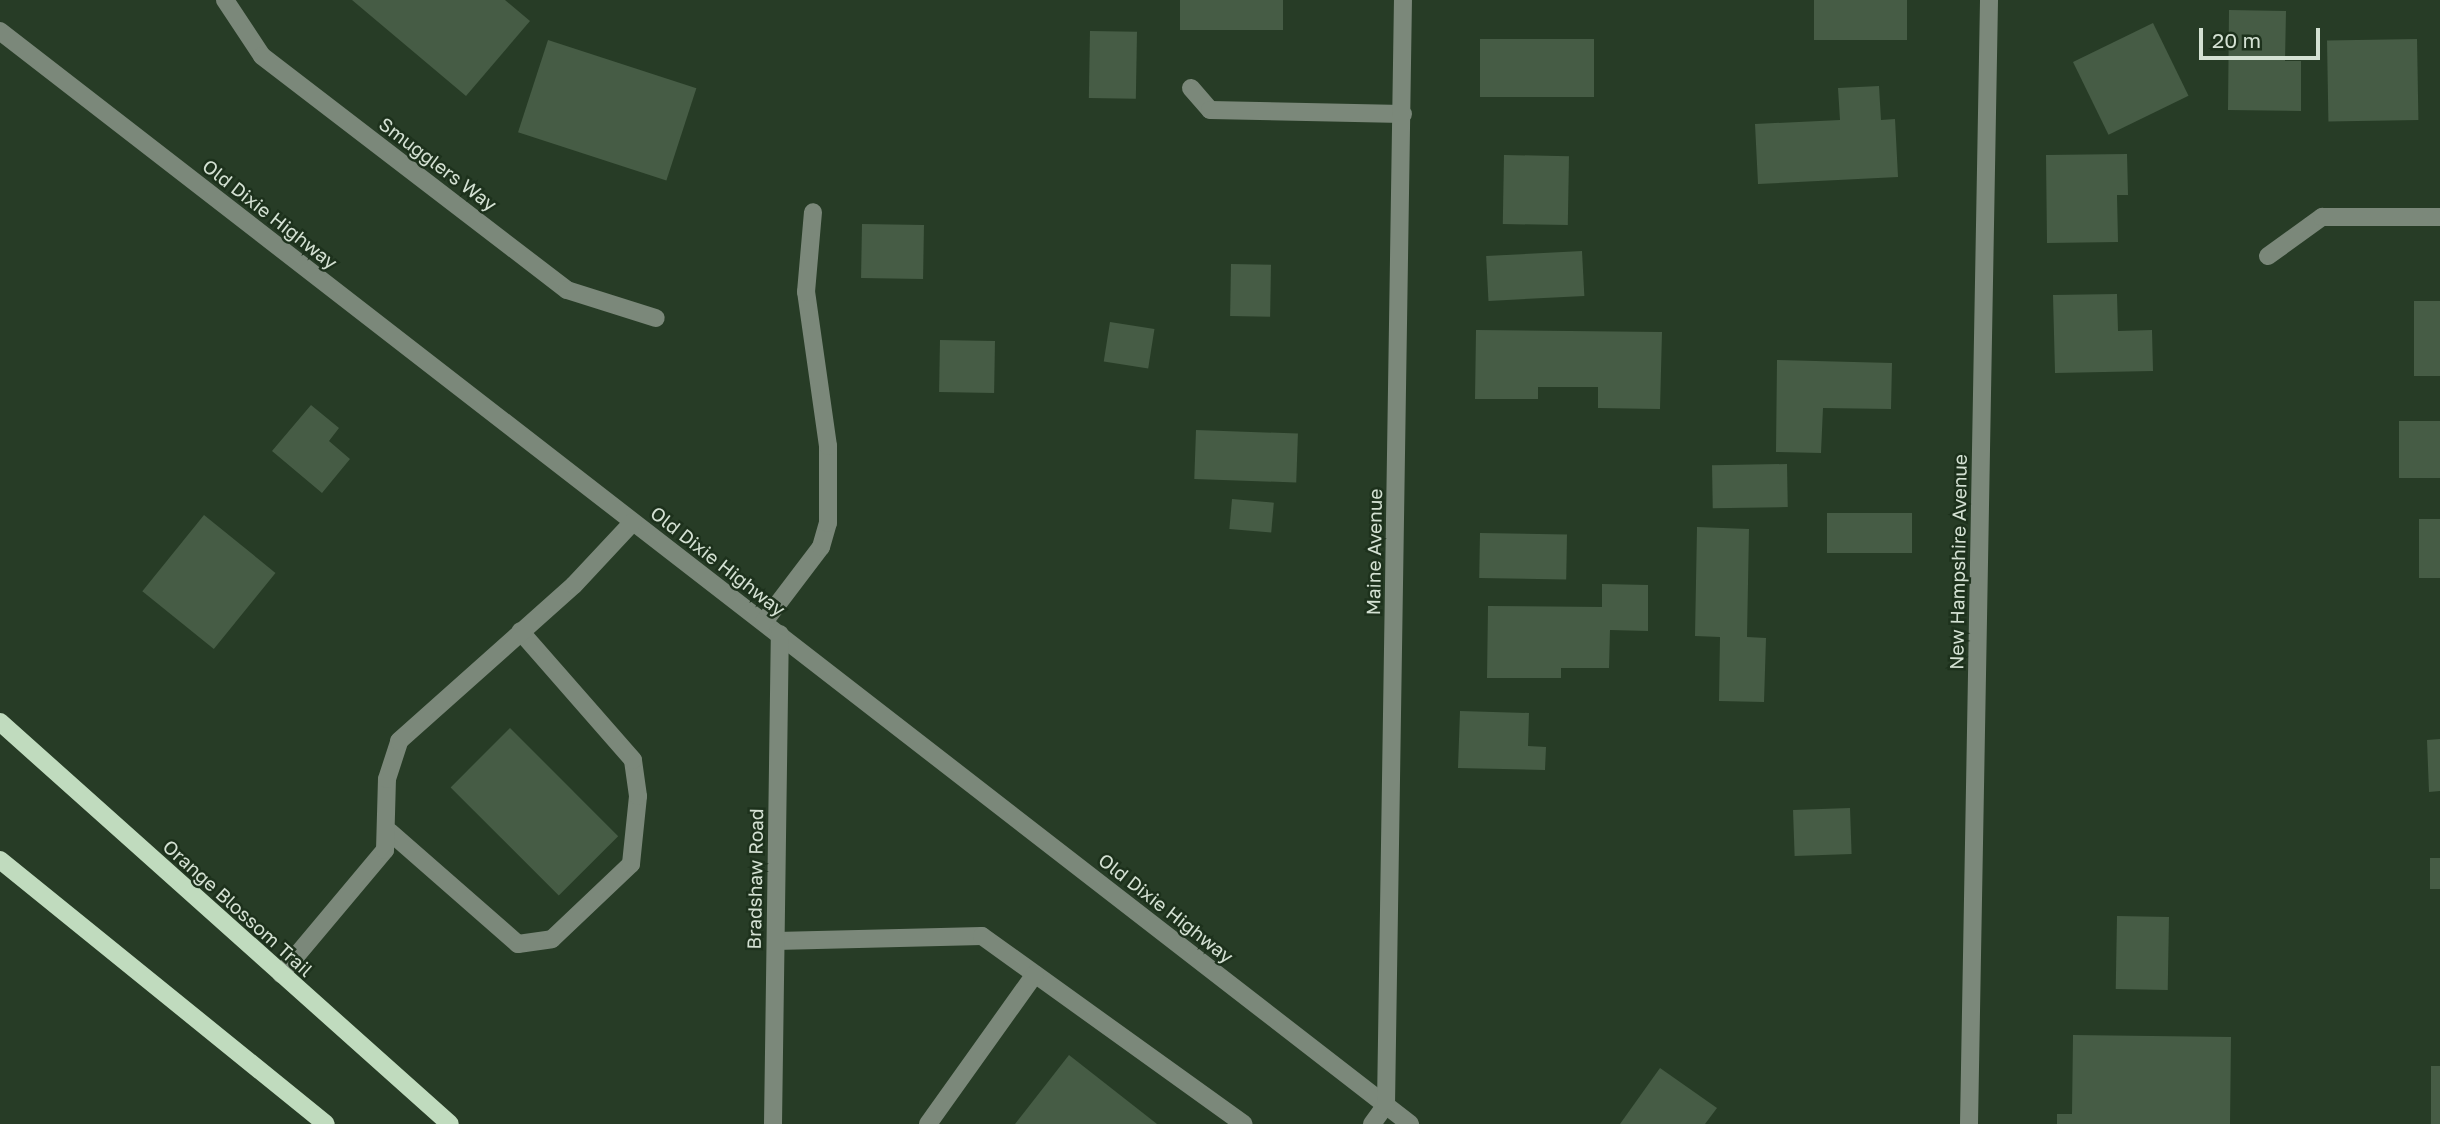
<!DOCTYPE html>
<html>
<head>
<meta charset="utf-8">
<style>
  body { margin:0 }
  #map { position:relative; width:2440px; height:1124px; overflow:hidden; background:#273c26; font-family:"Golos Text",sans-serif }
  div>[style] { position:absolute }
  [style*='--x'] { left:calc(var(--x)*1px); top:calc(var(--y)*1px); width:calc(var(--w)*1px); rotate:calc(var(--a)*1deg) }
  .building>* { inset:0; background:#465c45; transform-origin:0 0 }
  .minor>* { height:18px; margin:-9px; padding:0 9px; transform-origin:9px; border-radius:9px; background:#7b887a }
  .major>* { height:18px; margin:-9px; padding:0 9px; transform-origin:9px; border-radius:9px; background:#c0dbbe }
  span { translate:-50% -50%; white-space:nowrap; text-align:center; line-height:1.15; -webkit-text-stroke:5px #1d311c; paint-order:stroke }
  .street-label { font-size:19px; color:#d4e1d3 }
  .scale { position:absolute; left:2199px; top:28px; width:121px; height:32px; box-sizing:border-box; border:4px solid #d4e1d3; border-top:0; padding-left:9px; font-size:21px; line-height:24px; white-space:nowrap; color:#d4e1d3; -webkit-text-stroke:5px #1d311c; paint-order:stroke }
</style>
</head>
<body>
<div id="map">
  <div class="building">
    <i style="clip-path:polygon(352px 0,505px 0,530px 21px,466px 96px)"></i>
    <i style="left:1180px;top:0;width:103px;height:30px"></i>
    <i style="left:1814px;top:0;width:93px;height:40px"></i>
    <i style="clip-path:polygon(2229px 10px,2286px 11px,2285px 61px,2301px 61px,2301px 111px,2228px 110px)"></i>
    <i style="left:2153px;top:23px;width:81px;height:89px;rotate:64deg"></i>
    <i style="left:1090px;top:31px;width:47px;height:67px;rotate:1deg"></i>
    <i style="left:1594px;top:39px;width:58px;height:114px;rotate:90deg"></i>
    <i style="left:2417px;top:39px;width:81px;height:90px;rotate:89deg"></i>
    <i style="left:548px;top:40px;width:156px;height:97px;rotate:18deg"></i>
    <i style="clip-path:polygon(1879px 86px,1881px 120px,1895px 119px,1898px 177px,1758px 184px,1755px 124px,1840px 120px,1838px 88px)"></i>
    <i style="clip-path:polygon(2127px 154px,2128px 195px,2117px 195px,2118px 242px,2047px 243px,2046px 155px)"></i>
    <i style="left:1504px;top:155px;width:65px;height:69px;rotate:1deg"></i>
    <i style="left:862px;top:224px;width:62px;height:54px;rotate:1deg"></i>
    <i style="left:1582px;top:251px;width:45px;height:96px;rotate:87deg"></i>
    <i style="left:1231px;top:264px;width:40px;height:52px;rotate:1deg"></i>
    <i style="clip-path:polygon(2117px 294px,2118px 331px,2152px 330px,2153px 371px,2055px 373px,2053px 295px)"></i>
    <i style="left:2414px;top:301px;width:26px;height:75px"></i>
    <i style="left:1110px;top:322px;width:45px;height:40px;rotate:9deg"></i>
    <i style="clip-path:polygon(1476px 330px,1662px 332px,1660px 409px,1598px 408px,1598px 387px,1538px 387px,1538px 399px,1475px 399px)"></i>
    <i style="left:940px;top:340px;width:55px;height:52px;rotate:1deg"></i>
    <i style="clip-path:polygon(1777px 360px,1892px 363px,1891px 409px,1823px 408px,1821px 453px,1776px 452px)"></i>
    <i style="clip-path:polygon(311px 405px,339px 428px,329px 441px,350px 459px,322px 493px,272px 451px)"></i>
    <i style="left:2440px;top:421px;width:57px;height:41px;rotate:90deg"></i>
    <i style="left:1196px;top:430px;width:102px;height:49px;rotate:2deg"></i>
    <i style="left:1787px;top:464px;width:43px;height:75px;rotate:89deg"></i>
    <i style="left:1232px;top:499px;width:42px;height:30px;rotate:5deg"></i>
    <i style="left:1912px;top:513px;width:40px;height:85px;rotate:90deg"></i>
    <i style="left:204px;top:515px;width:92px;height:98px;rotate:39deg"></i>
    <i style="left:2419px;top:519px;width:21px;height:59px"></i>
    <i style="clip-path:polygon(1697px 527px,1749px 529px,1747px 637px,1766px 638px,1764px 702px,1719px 701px,1720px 637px,1695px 636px)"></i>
    <i style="left:1480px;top:533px;width:87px;height:45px;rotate:1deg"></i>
    <i style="clip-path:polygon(1602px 584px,1648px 585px,1648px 631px,1610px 630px,1609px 668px,1561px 668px,1561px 678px,1487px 678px,1488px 606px,1602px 607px)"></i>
    <i style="clip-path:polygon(1460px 711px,1529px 713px,1528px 746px,1546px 747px,1545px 770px,1458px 768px)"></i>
    <i style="left:510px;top:728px;width:153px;height:84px;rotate:45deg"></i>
    <i style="clip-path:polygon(2440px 739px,2440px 791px,2429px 792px,2427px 740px)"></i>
    <i style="left:1850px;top:808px;width:46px;height:57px;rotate:88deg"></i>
    <i style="left:2430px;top:858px;width:10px;height:31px"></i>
    <i style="left:2117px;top:916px;width:52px;height:73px;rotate:1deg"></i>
    <i style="clip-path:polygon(2073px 1035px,2231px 1037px,2230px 1124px,2057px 1124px,2057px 1114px,2072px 1114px)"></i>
    <i style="clip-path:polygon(1069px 1055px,1157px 1124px,1015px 1124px)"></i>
    <i style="left:2431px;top:1066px;width:9px;height:58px"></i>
    <i style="clip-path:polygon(1660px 1068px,1717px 1108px,1705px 1124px,1620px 1124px)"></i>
  </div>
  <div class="minor">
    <i style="--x:225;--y:0;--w:67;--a:56.5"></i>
    <i style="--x:262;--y:56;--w:384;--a:37.5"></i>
    <i style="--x:567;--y:290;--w:93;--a:17.5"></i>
    <i style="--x:0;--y:31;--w:1784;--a:37.78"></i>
    <i style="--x:1191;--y:88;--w:29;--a:49"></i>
    <i style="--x:1210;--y:110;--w:193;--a:1.2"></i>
    <i style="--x:2268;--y:256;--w:67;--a:-35.8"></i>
    <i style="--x:2322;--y:217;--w:118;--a:0"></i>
    <i style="--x:764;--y:622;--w:94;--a:-52.8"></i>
    <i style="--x:821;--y:547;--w:25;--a:-74"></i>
    <i style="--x:828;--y:523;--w:77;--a:-90"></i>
    <i style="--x:828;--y:446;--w:156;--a:-98.1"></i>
    <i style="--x:806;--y:292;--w:80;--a:-85"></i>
    <i style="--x:390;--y:832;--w:170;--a:41.2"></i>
    <i style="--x:518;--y:944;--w:34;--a:-8"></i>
    <i style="--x:552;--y:939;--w:109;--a:-43.5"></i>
    <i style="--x:631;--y:864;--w:68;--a:-84.1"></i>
    <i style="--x:638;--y:796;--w:36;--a:-98"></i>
    <i style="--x:633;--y:760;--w:171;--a:-131.2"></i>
    <i style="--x:776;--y:941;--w:206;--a:-1.4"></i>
    <i style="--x:982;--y:936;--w:322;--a:35.7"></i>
    <i style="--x:281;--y:974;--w:162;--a:-50"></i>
    <i style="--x:385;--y:850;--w:71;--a:-88.4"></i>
    <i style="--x:387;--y:779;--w:40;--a:-72"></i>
    <i style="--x:399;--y:741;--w:234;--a:-41.7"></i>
    <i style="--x:574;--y:585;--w:86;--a:-46.9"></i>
    <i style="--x:773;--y:1124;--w:490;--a:-89.2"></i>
    <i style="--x:928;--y:1124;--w:184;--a:-54.5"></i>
    <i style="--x:1372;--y:1124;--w:24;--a:-54"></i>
    <i style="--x:1386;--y:1105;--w:1105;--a:-89.12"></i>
    <i style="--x:1969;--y:1124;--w:1124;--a:-88.98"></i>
  </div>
  <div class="major">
    <i style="--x:0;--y:722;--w:603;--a:41.78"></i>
    <i style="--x:0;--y:860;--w:419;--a:39"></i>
  </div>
  <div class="street-label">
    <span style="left:438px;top:164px;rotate:37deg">Smugglers Way</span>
    <span style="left:270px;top:214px;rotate:38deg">Old Dixie Highway</span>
    <span style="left:1374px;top:552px;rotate:-89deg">Maine Avenue</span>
    <span style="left:718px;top:561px;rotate:38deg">Old Dixie Highway</span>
    <span style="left:1958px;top:562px;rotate:-89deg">New Hampshire Avenue</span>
    <span style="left:755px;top:879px;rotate:-89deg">Bradshaw Road</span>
    <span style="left:238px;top:908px;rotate:42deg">Orange Blossom Trail</span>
    <span style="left:1166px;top:908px;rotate:38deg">Old Dixie Highway</span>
  </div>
  <div class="scale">20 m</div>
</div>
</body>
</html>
